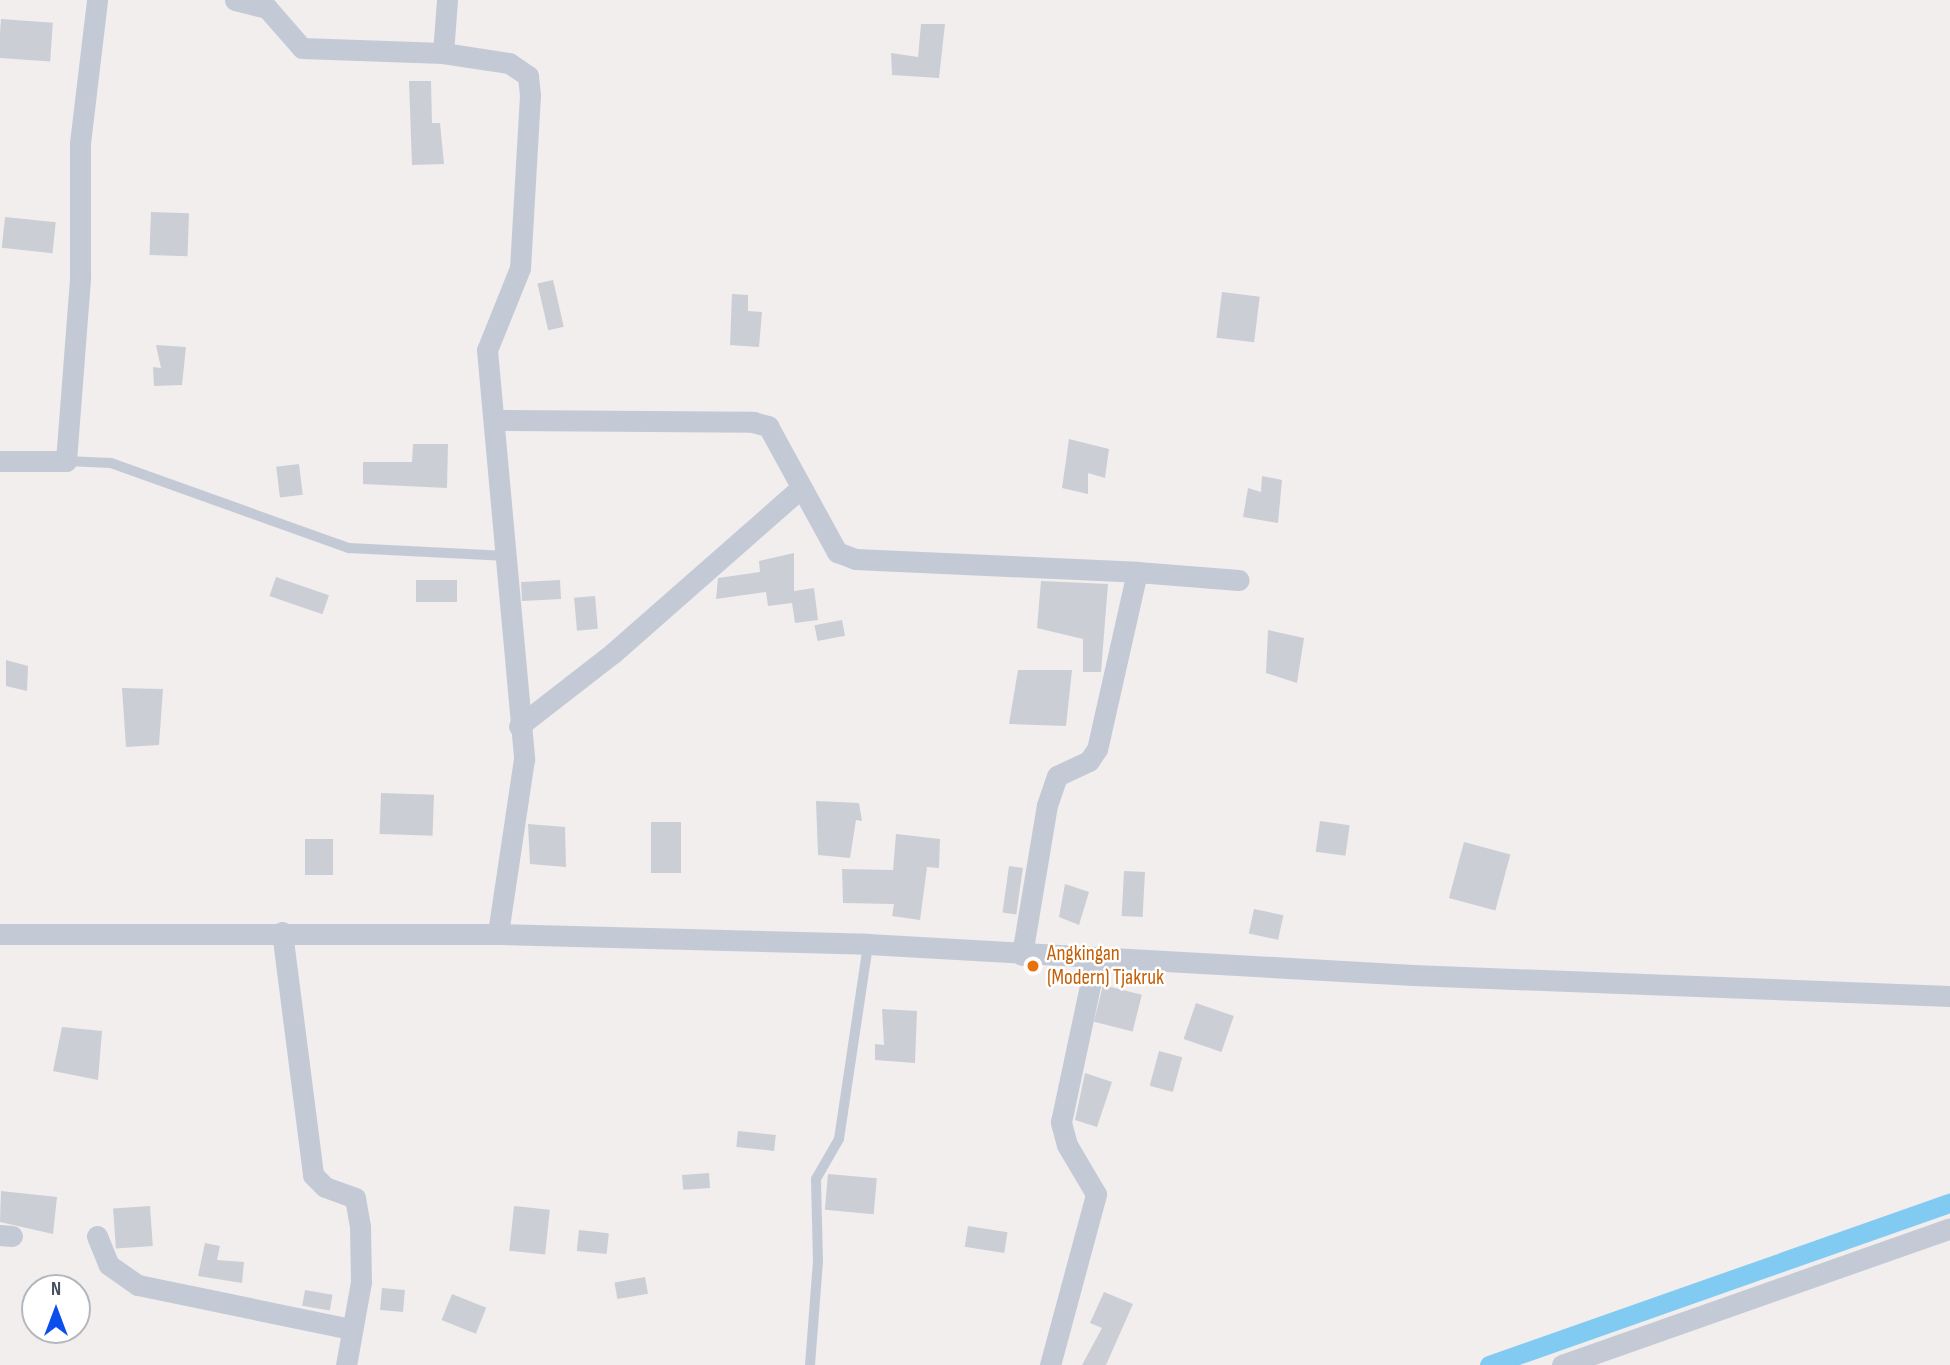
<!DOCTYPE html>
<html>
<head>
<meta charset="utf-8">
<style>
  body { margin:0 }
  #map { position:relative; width:1950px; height:1365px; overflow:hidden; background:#f1eeed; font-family:"Sofia Sans Condensed",sans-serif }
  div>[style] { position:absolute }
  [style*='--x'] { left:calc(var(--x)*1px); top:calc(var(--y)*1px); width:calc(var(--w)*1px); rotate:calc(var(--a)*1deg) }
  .canal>* { height:19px; margin:-9.5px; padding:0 9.5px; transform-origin:9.5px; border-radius:9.5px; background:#81cbf3 }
  .building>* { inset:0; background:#ccced6; transform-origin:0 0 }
  .lane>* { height:10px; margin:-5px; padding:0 5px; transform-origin:5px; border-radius:5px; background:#c3cad6 }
  .street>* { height:21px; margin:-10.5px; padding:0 10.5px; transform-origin:10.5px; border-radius:10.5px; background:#c3cad6 }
  .dots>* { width:19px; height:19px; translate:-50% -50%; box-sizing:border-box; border:4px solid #fff; border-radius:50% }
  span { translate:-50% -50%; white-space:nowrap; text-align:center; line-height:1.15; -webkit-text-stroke:5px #fff; paint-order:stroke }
  .food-label { font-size:21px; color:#c56008 }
  .left { translate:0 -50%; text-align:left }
  .north { position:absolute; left:21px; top:1274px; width:70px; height:70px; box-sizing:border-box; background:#fff; border:2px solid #b4b8be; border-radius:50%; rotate:0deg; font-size:19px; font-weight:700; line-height:28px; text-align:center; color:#444e5d }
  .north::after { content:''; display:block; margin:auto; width:24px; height:32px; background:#0b4ded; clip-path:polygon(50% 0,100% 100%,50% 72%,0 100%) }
</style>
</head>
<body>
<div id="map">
  <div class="canal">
    <i style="--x:1489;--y:1365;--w:489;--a:-19.4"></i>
  </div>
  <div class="building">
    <i style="left:1px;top:19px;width:52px;height:39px;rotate:4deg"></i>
    <i style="clip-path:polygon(921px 24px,945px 24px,939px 78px,892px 75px,891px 53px,918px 57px)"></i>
    <i style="clip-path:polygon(409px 81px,431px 81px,432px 123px,440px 123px,444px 164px,412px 165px)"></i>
    <i style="left:151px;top:212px;width:38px;height:43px;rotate:2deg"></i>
    <i style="left:5px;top:217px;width:51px;height:31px;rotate:6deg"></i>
    <i style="left:553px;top:280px;width:48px;height:16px;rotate:77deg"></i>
    <i style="left:1222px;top:292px;width:38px;height:46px;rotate:7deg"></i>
    <i style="clip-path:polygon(732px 294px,748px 295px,748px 311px,762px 312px,759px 347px,730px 345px)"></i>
    <i style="clip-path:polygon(156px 345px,186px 347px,182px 385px,154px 386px,153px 367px,161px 368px)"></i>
    <i style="clip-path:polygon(1069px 439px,1109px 449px,1105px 478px,1088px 473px,1088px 494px,1062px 488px)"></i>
    <i style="clip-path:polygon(413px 444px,448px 444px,447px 488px,363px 484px,363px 462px,412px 462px)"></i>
    <i style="left:299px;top:464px;width:31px;height:23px;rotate:83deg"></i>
    <i style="clip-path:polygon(1262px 476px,1282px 480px,1278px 523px,1243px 517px,1248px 488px,1261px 492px)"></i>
    <i style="clip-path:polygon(794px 553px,794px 591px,814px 588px,818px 620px,795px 623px,792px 603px,768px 606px,766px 592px,716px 599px,718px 578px,760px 572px,759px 561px)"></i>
    <i style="left:276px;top:577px;width:56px;height:20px;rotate:19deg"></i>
    <i style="left:416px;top:580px;width:41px;height:22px"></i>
    <i style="left:560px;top:580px;width:19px;height:39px;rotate:87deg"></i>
    <i style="clip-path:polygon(1041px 581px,1108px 584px,1101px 672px,1083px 672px,1083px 639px,1037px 628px)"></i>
    <i style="left:595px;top:596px;width:33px;height:21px;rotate:85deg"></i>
    <i style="left:842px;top:620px;width:16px;height:28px;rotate:79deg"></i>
    <i style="clip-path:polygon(1268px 630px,1304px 638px,1297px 683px,1266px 673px)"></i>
    <i style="clip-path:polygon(6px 660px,28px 666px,27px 691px,6px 686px)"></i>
    <i style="clip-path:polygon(1018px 670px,1072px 670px,1066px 726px,1009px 724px)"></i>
    <i style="clip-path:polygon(122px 688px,163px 689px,159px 745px,126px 747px)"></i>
    <i style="left:381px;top:793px;width:53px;height:41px;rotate:2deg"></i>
    <i style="clip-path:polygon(816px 801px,859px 803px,862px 821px,856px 820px,850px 858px,818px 855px)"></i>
    <i style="left:1320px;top:821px;width:30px;height:31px;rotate:8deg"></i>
    <i style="left:681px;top:822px;width:51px;height:30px;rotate:90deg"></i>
    <i style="clip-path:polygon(528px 824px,565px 827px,566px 867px,530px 864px)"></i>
    <i style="clip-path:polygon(896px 834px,940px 839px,939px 868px,927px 867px,920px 920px,892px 916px,894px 904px,843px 903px,842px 869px,893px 870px)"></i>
    <i style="left:305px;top:839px;width:28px;height:36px"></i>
    <i style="left:1464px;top:842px;width:48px;height:58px;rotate:15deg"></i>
    <i style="left:1009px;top:866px;width:14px;height:47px;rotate:8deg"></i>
    <i style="left:1124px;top:871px;width:21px;height:45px;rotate:3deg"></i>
    <i style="clip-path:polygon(1065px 884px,1089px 892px,1079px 925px,1059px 917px)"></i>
    <i style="left:1254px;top:909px;width:30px;height:25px;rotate:12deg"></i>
    <i style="left:1103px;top:985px;width:40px;height:38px;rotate:14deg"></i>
    <i style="left:1196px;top:1003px;width:40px;height:38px;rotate:19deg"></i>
    <i style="clip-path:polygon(882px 1009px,917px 1011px,915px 1063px,875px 1060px,875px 1044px,884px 1045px)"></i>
    <i style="clip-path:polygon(62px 1027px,102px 1031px,98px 1080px,53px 1071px)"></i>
    <i style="left:1159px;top:1051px;width:24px;height:36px;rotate:15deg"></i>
    <i style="clip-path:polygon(1085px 1073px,1112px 1082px,1097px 1127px,1075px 1120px)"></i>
    <i style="left:738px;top:1131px;width:38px;height:16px;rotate:6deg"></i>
    <i style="left:709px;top:1173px;width:15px;height:27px;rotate:86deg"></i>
    <i style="left:828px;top:1174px;width:49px;height:36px;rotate:5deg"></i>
    <i style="clip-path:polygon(1px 1191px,57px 1197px,53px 1234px,0 1222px)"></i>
    <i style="left:150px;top:1206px;width:40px;height:37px;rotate:86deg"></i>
    <i style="left:514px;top:1206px;width:36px;height:45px;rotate:6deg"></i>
    <i style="left:968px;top:1226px;width:40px;height:21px;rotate:9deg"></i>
    <i style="left:579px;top:1230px;width:30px;height:21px;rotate:6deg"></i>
    <i style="clip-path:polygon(205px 1243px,220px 1246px,217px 1260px,244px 1262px,242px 1283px,198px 1276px)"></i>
    <i style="left:645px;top:1277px;width:17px;height:31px;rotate:80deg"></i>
    <i style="left:382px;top:1288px;width:23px;height:22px;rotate:5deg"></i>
    <i style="left:305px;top:1290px;width:28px;height:16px;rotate:10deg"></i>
    <i style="clip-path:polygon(1104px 1292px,1133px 1304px,1106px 1365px,1082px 1365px,1102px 1328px,1090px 1323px)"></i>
    <i style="left:452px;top:1294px;width:37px;height:28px;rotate:22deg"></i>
  </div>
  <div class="lane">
    <i style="--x:66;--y:461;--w:45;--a:2.5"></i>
    <i style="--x:111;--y:463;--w:253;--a:19.7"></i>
    <i style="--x:349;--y:548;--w:158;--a:2.9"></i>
    <i style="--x:810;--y:1365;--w:103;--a:-85.6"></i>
    <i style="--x:818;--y:1262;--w:83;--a:-91.4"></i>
    <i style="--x:816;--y:1179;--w:46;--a:-60.1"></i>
    <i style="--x:839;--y:1139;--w:197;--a:-81.5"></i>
  </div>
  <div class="street">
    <i style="--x:235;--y:0;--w:33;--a:14"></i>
    <i style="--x:267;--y:8;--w:53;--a:48.8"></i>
    <i style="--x:302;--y:48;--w:141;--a:2"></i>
    <i style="--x:447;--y:0;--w:53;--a:94.3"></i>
    <i style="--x:443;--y:53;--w:67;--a:8.6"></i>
    <i style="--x:509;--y:63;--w:23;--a:34"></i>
    <i style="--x:528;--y:76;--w:19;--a:84"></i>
    <i style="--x:530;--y:95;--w:173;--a:93.3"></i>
    <i style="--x:520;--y:268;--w:88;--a:111.9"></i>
    <i style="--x:487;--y:350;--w:411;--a:84.8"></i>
    <i style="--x:524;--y:759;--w:177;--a:98.5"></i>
    <i style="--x:494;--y:420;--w:259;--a:0.4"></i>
    <i style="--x:753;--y:422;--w:16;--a:15"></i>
    <i style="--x:768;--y:426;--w:144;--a:61.3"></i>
    <i style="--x:837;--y:552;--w:19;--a:21"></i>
    <i style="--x:855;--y:559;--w:282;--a:2.6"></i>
    <i style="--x:1137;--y:572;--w:181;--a:102.7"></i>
    <i style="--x:1097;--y:749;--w:14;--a:124"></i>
    <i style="--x:1089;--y:761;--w:35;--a:155"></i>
    <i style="--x:1057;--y:776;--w:31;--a:109"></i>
    <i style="--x:1047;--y:805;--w:152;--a:99.5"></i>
    <i style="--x:0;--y:461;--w:66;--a:0"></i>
    <i style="--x:66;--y:461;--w:185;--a:-85.6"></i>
    <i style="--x:80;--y:277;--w:134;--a:-90"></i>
    <i style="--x:80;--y:143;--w:144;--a:-83.2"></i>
    <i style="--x:1137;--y:572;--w:102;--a:4.5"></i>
    <i style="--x:519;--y:726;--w:119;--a:-37.8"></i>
    <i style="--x:613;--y:653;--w:250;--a:-41.3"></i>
    <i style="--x:282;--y:932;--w:245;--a:82.7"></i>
    <i style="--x:313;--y:1175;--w:17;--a:45"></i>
    <i style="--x:325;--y:1187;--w:32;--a:20"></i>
    <i style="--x:355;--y:1198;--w:28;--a:80"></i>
    <i style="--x:360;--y:1226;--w:56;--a:89"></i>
    <i style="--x:361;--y:1282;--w:84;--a:100.2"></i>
    <i style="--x:0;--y:934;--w:498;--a:0"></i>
    <i style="--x:498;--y:934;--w:370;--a:1.5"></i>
    <i style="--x:868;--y:944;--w:546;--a:3.26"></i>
    <i style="--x:1413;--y:975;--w:537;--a:2.24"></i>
    <i style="--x:0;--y:1235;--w:12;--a:5"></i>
    <i style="--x:97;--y:1236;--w:31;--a:68"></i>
    <i style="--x:109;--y:1265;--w:35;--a:35"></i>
    <i style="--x:138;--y:1285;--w:217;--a:11.7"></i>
    <i style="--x:1050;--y:1365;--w:177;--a:-74.9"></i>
    <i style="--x:1096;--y:1194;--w:57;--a:-120.6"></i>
    <i style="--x:1067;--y:1145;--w:24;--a:-105"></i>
    <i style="--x:1061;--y:1122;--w:169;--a:-78"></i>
    <i style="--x:1562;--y:1365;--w:411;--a:-19.4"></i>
  </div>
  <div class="dots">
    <i style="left:1033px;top:966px;background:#e8710a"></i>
  </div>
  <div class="food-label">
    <span class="left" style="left:1047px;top:966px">Angkingan<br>(Modern) Tjakruk</span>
  </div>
  <div class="north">N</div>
</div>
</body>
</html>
